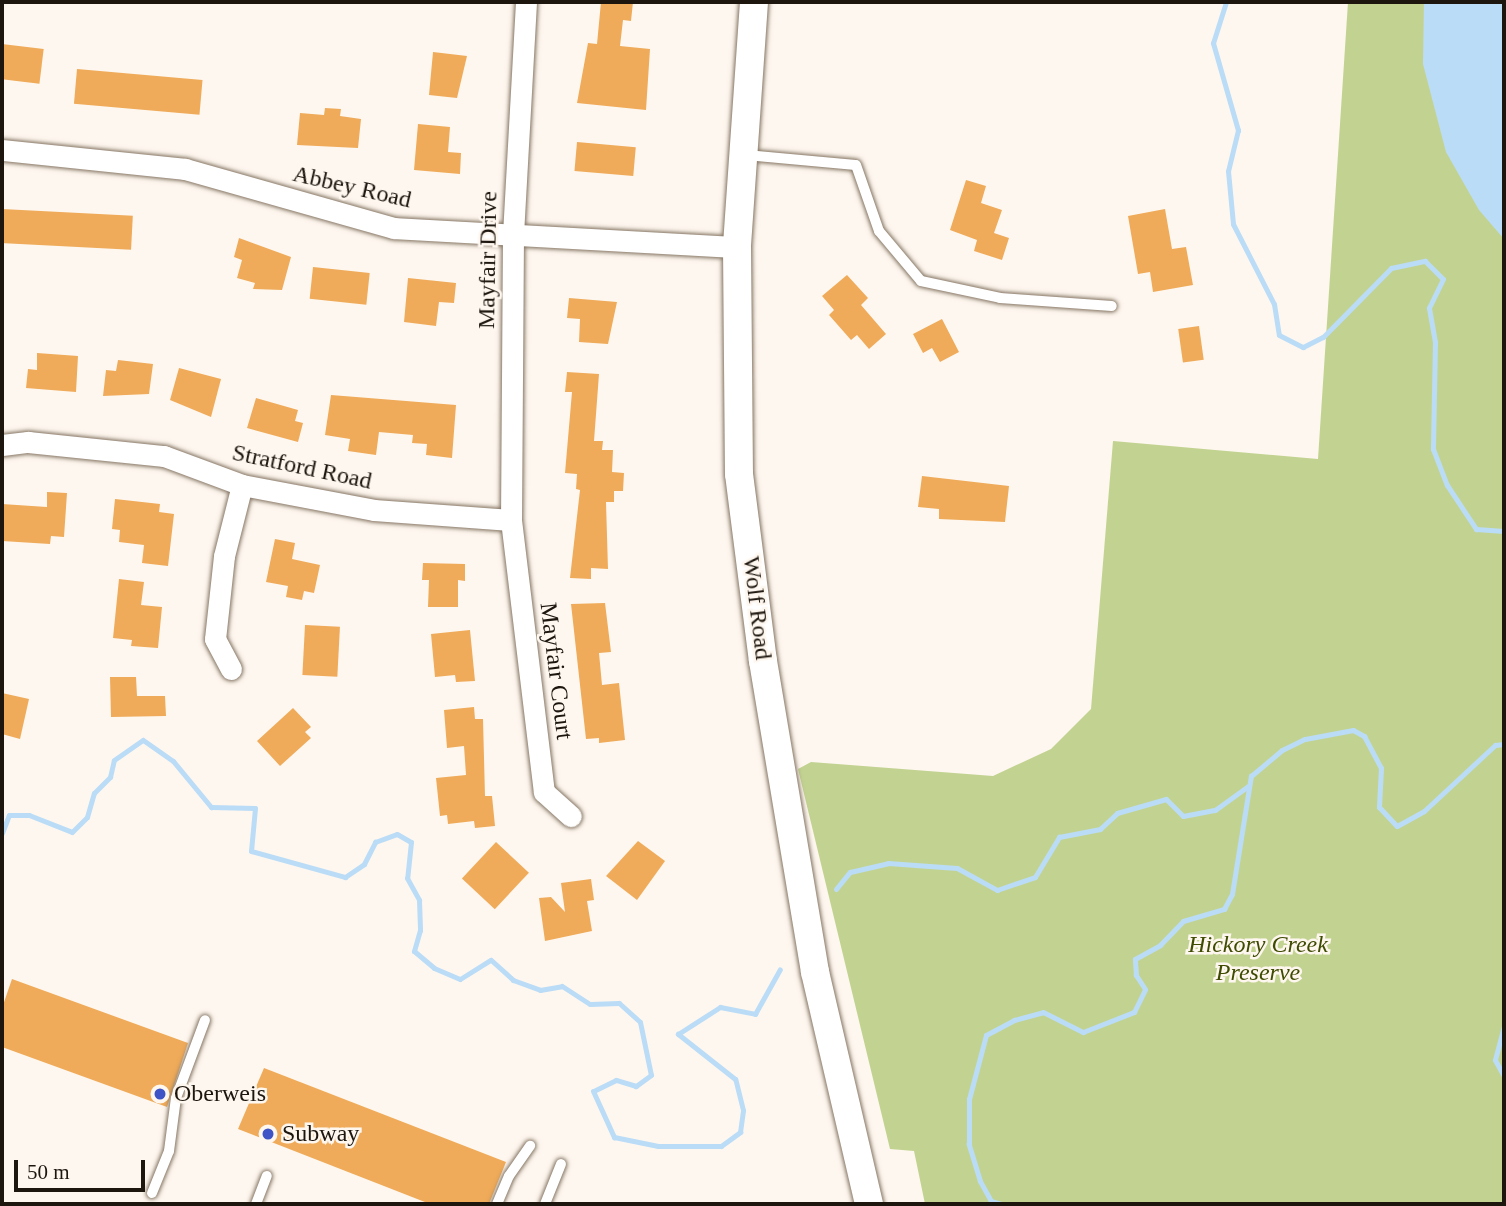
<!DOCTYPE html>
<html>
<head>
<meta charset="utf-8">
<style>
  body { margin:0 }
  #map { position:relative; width:1506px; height:1206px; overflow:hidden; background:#fef7ef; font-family:Georgia,serif }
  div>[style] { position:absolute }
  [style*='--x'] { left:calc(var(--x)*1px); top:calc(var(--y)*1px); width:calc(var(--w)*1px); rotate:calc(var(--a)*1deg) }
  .green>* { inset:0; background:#c2d391 }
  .water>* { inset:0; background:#bbdcf6 }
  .stream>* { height:5px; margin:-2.5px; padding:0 2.5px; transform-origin:2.5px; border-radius:2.5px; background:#bbdcf6 }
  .building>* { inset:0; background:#efab59; transform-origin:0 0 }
  .roads { filter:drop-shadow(0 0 2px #867664) drop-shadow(0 0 2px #867664) }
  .service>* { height:10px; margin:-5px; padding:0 5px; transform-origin:5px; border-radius:5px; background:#fff }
  .minor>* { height:21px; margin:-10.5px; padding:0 10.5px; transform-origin:10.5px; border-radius:10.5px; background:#fff }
  .secondary>* { height:28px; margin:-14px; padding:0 14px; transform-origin:14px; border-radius:14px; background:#fff }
  .dots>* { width:19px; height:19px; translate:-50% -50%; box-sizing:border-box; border:4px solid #fef7ef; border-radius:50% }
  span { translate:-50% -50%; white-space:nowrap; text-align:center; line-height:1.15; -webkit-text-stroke:5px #fef7ef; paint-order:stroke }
  .street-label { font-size:24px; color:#1c160f }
  .park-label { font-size:24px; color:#3e4b00; font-style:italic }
  .poi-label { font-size:24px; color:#1c160f }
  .left { translate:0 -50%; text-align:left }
  .frame { position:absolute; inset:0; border:4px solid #1c160f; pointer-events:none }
  .scale { position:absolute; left:14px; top:1160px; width:131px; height:32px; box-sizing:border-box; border:4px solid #1c160f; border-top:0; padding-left:9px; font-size:21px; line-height:24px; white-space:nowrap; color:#1c160f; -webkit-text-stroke:5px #fef7ef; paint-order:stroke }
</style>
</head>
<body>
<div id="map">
  <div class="green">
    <i style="clip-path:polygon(1348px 2px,1504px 2px,1504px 1204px,925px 1204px,914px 1151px,890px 1149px,798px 769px,811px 762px,993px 776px,1051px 749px,1091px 709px,1113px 441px,1318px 459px)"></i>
  </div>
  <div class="water">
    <i style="clip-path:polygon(1424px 2px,1504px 2px,1504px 239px,1479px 210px,1446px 152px,1423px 64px)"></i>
  </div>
  <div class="stream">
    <i style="--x:1226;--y:2;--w:43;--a:107.6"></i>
    <i style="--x:1213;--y:43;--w:91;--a:74"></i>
    <i style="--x:1238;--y:130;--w:42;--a:103.7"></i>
    <i style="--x:1228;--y:171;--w:53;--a:84.6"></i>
    <i style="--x:1233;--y:224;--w:90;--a:62.9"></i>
    <i style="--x:1274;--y:304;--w:31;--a:81"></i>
    <i style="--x:1279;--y:335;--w:27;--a:27"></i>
    <i style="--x:1303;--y:347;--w:22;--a:-27"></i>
    <i style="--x:1323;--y:337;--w:97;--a:-45.4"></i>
    <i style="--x:1391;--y:268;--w:35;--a:-12"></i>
    <i style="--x:1425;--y:261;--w:25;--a:45"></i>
    <i style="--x:1443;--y:279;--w:32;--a:116"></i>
    <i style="--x:1429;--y:308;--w:35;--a:80"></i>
    <i style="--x:1435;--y:342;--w:107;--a:91.1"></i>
    <i style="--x:1433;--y:449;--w:39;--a:69"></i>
    <i style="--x:1447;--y:485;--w:53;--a:56.6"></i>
    <i style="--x:1476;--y:529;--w:28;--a:4"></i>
    <i style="--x:2;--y:833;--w:19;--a:-69"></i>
    <i style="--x:9;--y:815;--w:20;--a:0"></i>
    <i style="--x:29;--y:815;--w:46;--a:21.6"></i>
    <i style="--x:72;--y:832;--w:21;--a:-45"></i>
    <i style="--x:87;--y:817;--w:25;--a:-74"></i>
    <i style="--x:94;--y:793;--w:23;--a:-45"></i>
    <i style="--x:110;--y:777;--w:17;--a:-77"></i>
    <i style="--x:114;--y:760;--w:35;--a:-35"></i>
    <i style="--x:143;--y:740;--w:37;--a:35"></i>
    <i style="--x:173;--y:761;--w:60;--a:50.4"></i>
    <i style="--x:211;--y:807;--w:44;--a:1.3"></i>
    <i style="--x:255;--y:808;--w:43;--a:95.3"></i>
    <i style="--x:251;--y:851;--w:98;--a:15.5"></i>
    <i style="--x:345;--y:877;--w:23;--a:-34"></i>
    <i style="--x:364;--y:864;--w:25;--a:-63"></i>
    <i style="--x:375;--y:842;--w:23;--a:-20"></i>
    <i style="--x:397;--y:834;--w:16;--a:30"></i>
    <i style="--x:411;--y:842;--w:36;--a:96"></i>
    <i style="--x:407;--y:878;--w:25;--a:61"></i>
    <i style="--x:419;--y:900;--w:30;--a:88"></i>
    <i style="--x:420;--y:930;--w:22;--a:106"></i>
    <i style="--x:414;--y:951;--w:26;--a:40"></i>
    <i style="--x:434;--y:968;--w:28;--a:23"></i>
    <i style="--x:460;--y:979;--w:36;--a:-32"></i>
    <i style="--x:491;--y:960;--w:30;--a:42"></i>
    <i style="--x:513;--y:980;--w:29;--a:20"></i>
    <i style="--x:540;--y:990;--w:22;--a:-10"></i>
    <i style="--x:562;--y:986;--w:33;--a:33"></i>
    <i style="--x:590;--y:1004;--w:29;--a:-2"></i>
    <i style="--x:619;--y:1003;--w:28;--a:42"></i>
    <i style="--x:640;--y:1022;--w:54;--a:78.3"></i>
    <i style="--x:651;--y:1075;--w:19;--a:144"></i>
    <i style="--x:636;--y:1086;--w:21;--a:-163"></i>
    <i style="--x:616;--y:1080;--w:25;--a:154"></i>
    <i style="--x:593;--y:1091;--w:51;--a:65.5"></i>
    <i style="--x:614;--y:1137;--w:45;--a:11.6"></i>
    <i style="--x:658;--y:1146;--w:63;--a:0"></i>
    <i style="--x:721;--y:1146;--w:24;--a:-36"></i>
    <i style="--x:740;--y:1132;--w:22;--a:-82"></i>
    <i style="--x:743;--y:1110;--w:32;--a:-104"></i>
    <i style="--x:735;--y:1079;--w:73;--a:-141.7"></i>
    <i style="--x:678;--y:1034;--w:50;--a:-32.7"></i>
    <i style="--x:720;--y:1007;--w:36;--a:11"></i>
    <i style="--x:755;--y:1014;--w:51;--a:-60.9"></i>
    <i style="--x:836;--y:889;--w:22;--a:-51"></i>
    <i style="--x:850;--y:872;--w:39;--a:-13"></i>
    <i style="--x:888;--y:863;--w:69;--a:4.1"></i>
    <i style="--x:957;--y:868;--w:46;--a:28.8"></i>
    <i style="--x:997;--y:890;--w:40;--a:-18.9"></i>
    <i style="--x:1035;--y:877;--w:47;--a:-59"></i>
    <i style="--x:1059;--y:837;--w:42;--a:-11"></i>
    <i style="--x:1100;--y:829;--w:23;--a:-43"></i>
    <i style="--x:1117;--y:813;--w:51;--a:-15.9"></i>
    <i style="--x:1166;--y:799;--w:24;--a:45"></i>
    <i style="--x:1183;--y:816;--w:33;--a:-11"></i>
    <i style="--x:1215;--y:810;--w:41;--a:-36"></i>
    <i style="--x:1504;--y:1026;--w:35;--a:105"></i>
    <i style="--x:1495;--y:1060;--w:18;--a:61"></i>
    <i style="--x:1001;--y:1204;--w:10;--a:-163"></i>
    <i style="--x:991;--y:1201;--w:23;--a:-119"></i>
    <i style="--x:980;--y:1181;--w:39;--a:-107"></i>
    <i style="--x:969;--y:1144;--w:45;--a:-90"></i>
    <i style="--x:969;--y:1099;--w:66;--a:-75.1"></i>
    <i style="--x:986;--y:1035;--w:32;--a:-28"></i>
    <i style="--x:1014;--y:1020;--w:30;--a:-15"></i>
    <i style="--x:1043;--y:1012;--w:45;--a:26.6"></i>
    <i style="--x:1083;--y:1032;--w:55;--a:-21.4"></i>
    <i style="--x:1134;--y:1012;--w:25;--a:-64"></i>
    <i style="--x:1145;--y:989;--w:17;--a:-123"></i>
    <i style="--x:1136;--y:975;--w:16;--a:-94"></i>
    <i style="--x:1135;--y:959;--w:29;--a:-29"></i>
    <i style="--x:1160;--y:945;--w:33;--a:-46"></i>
    <i style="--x:1183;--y:921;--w:43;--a:-16.3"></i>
    <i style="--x:1224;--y:909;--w:17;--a:-62"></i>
    <i style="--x:1232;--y:894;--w:120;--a:-80.9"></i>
    <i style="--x:1251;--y:776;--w:40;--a:-40"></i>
    <i style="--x:1282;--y:750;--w:25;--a:-26"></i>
    <i style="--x:1305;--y:739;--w:49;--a:-10.6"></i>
    <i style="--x:1353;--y:730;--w:13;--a:29"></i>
    <i style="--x:1364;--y:736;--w:36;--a:62"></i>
    <i style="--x:1381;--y:768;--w:39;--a:93"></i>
    <i style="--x:1379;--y:807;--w:26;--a:47"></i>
    <i style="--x:1397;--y:826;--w:31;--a:-29"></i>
    <i style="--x:1424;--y:811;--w:97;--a:-42.9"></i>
    <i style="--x:1495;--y:745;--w:9;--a:-6"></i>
  </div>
  <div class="building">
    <i style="clip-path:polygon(601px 2px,633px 2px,631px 21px,623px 20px,620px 46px,650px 49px,646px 110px,577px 103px,588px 43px,597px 44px)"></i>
    <i style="left:2px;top:44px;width:42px;height:35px;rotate:7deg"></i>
    <i style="clip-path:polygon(433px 52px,467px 56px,457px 98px,429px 95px)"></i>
    <i style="left:77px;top:69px;width:126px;height:35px;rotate:5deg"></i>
    <i style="clip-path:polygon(325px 108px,341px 109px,340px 116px,361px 119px,358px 148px,297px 145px,300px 113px,324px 115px)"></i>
    <i style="clip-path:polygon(418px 124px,450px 127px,448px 152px,461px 153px,460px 174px,414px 170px)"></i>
    <i style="left:577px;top:142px;width:59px;height:29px;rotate:5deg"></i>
    <i style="clip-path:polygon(966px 180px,986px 186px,981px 203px,1002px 210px,994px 233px,1009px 238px,1002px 260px,974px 251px,977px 240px,950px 230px)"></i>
    <i style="left:2px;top:209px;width:131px;height:34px;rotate:3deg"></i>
    <i style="clip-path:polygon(1165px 209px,1172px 249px,1186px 247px,1193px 285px,1153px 292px,1150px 272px,1138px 274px,1128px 216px)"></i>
    <i style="clip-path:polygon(239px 238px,291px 257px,282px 290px,253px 289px,255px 283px,237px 278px,242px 260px,234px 257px)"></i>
    <i style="left:313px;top:267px;width:57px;height:32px;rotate:6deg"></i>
    <i style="clip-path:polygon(847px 275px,868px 298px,861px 305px,886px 334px,869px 349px,857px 335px,851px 340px,829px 315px,834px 310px,822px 296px)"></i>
    <i style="clip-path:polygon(408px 278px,456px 283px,454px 303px,439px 302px,436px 326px,404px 322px)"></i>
    <i style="clip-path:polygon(569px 298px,617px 302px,608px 344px,579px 342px,580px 319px,567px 318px)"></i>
    <i style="clip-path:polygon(942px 319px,959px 352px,940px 362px,932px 348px,923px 353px,913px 334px)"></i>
    <i style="left:1199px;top:326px;width:34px;height:21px;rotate:82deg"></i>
    <i style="clip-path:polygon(37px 353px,78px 356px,76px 392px,26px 388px,28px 369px,37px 370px)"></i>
    <i style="clip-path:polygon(118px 360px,153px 364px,149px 394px,103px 396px,106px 370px,116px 371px)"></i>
    <i style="clip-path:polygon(179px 368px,221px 379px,211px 417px,170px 400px)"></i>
    <i style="clip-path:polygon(567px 372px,599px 374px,594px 441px,603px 441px,602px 450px,613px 450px,612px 472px,624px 473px,623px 491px,614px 491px,614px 502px,606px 502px,608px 569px,591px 568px,591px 579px,570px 578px,580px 490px,576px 489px,577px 474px,565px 473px,572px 392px,565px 392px)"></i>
    <i style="clip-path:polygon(331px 395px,456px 405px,452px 458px,426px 455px,427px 444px,412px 443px,413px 435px,379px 432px,376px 455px,348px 451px,350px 439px,325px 435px)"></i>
    <i style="clip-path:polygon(256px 398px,298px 410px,295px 421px,303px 423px,298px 442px,247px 428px)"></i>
    <i style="clip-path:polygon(922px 476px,1009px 486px,1005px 522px,939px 519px,939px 509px,918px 507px)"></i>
    <i style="clip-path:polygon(47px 492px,67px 493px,64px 537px,51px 536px,50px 544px,2px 541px,2px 504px,47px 507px)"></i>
    <i style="clip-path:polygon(115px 499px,160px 504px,159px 512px,174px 514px,168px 566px,142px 563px,144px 545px,119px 542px,120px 530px,112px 529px)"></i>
    <i style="clip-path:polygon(275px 539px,295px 543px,292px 559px,320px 565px,314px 593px,304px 591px,302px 600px,286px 597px,288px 586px,266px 582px)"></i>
    <i style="clip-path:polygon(423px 563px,465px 564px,465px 581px,458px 580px,458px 607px,428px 607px,429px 580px,422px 580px)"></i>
    <i style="clip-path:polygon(119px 579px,144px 582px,141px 605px,162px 607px,158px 648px,131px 646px,132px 640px,113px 638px)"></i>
    <i style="clip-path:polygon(605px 603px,611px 652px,599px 653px,602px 685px,619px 683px,625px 740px,599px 743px,599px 738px,586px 739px,571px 604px)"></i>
    <i style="left:305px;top:625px;width:35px;height:50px;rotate:3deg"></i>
    <i style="clip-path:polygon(470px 630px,475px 681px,456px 682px,455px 675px,435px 677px,431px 634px)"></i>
    <i style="clip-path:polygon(110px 677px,136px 677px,137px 696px,165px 696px,166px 716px,111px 717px)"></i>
    <i style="clip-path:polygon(2px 693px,29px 699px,20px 739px,2px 734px)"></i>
    <i style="clip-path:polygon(474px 707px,475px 719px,483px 719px,485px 796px,492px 796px,495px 826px,475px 828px,474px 821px,448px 824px,447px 815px,440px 816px,436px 778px,466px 775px,464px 746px,447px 748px,444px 710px)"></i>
    <i style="clip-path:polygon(293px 708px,311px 727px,305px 732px,311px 738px,280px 766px,257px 741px)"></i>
    <i style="clip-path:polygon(638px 841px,665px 861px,637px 900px,606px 876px)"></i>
    <i style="left:496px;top:842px;width:45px;height:50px;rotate:43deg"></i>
    <i style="clip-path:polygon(591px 879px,594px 900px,587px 901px,592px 931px,545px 941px,539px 898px,551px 897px,565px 912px,561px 883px)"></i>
    <i style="clip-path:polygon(12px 979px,188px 1043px,167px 1107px,2px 1047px,2px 1008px)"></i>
    <i style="clip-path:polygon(264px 1068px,506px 1162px,489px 1204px,430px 1204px,238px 1129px)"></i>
  </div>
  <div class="roads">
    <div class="service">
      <i style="--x:746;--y:155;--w:110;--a:5.2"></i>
      <i style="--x:856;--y:165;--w:70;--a:70.8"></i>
      <i style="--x:879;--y:231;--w:65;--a:50"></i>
      <i style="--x:921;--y:281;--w:81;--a:12.1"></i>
      <i style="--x:1000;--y:298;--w:112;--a:4.1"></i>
      <i style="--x:152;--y:1193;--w:45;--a:-68"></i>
      <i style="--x:169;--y:1151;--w:53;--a:-82.5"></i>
      <i style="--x:176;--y:1098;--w:83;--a:-69.6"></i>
      <i style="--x:256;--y:1204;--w:30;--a:-69"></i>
      <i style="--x:497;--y:1204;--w:30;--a:-67"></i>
      <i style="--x:509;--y:1176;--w:37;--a:-55"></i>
      <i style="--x:545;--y:1204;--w:43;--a:-68.2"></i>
    </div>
    <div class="minor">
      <i style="--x:526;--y:2;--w:233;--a:93.2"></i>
      <i style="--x:513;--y:235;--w:285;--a:90.4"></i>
      <i style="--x:511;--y:520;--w:274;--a:83.1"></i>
      <i style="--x:544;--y:792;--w:36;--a:42"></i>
      <i style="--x:2;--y:150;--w:184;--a:5.9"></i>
      <i style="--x:185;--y:169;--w:217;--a:15.8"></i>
      <i style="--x:394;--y:228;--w:344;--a:3.2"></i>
      <i style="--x:2;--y:445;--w:26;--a:-7"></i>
      <i style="--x:28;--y:442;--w:137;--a:5.9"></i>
      <i style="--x:164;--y:456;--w:83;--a:20.4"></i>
      <i style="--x:242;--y:485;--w:134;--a:10.7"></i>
      <i style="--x:374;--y:510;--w:137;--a:4.2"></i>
      <i style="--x:231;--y:669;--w:34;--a:-118"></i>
      <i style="--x:215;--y:639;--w:83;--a:-83.8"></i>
      <i style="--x:224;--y:556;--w:73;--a:-75.8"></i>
    </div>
    <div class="secondary">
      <i style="--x:754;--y:2;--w:246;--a:94"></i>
      <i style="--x:737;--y:247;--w:227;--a:89.5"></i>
      <i style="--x:739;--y:474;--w:189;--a:82.7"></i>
      <i style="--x:763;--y:661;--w:315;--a:80.5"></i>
      <i style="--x:815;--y:972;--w:238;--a:76.9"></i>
    </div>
  </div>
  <div class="dots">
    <i style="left:160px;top:1094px;background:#3d53c6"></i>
    <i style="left:268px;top:1134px;background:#3d53c6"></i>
  </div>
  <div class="street-label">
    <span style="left:352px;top:187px;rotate:13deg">Abbey Road</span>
    <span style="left:488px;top:260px;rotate:-89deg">Mayfair Drive</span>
    <span style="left:302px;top:467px;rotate:12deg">Stratford Road</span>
    <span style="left:757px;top:608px;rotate:83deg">Wolf Road</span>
    <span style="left:556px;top:671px;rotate:83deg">Mayfair Court</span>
  </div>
  <div class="park-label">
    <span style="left:1258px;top:959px">Hickory Creek<br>Preserve</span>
  </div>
  <div class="poi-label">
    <span class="left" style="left:174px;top:1094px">Oberweis</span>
    <span class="left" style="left:282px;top:1134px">Subway</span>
  </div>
  <div class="frame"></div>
  <div class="scale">50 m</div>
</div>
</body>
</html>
